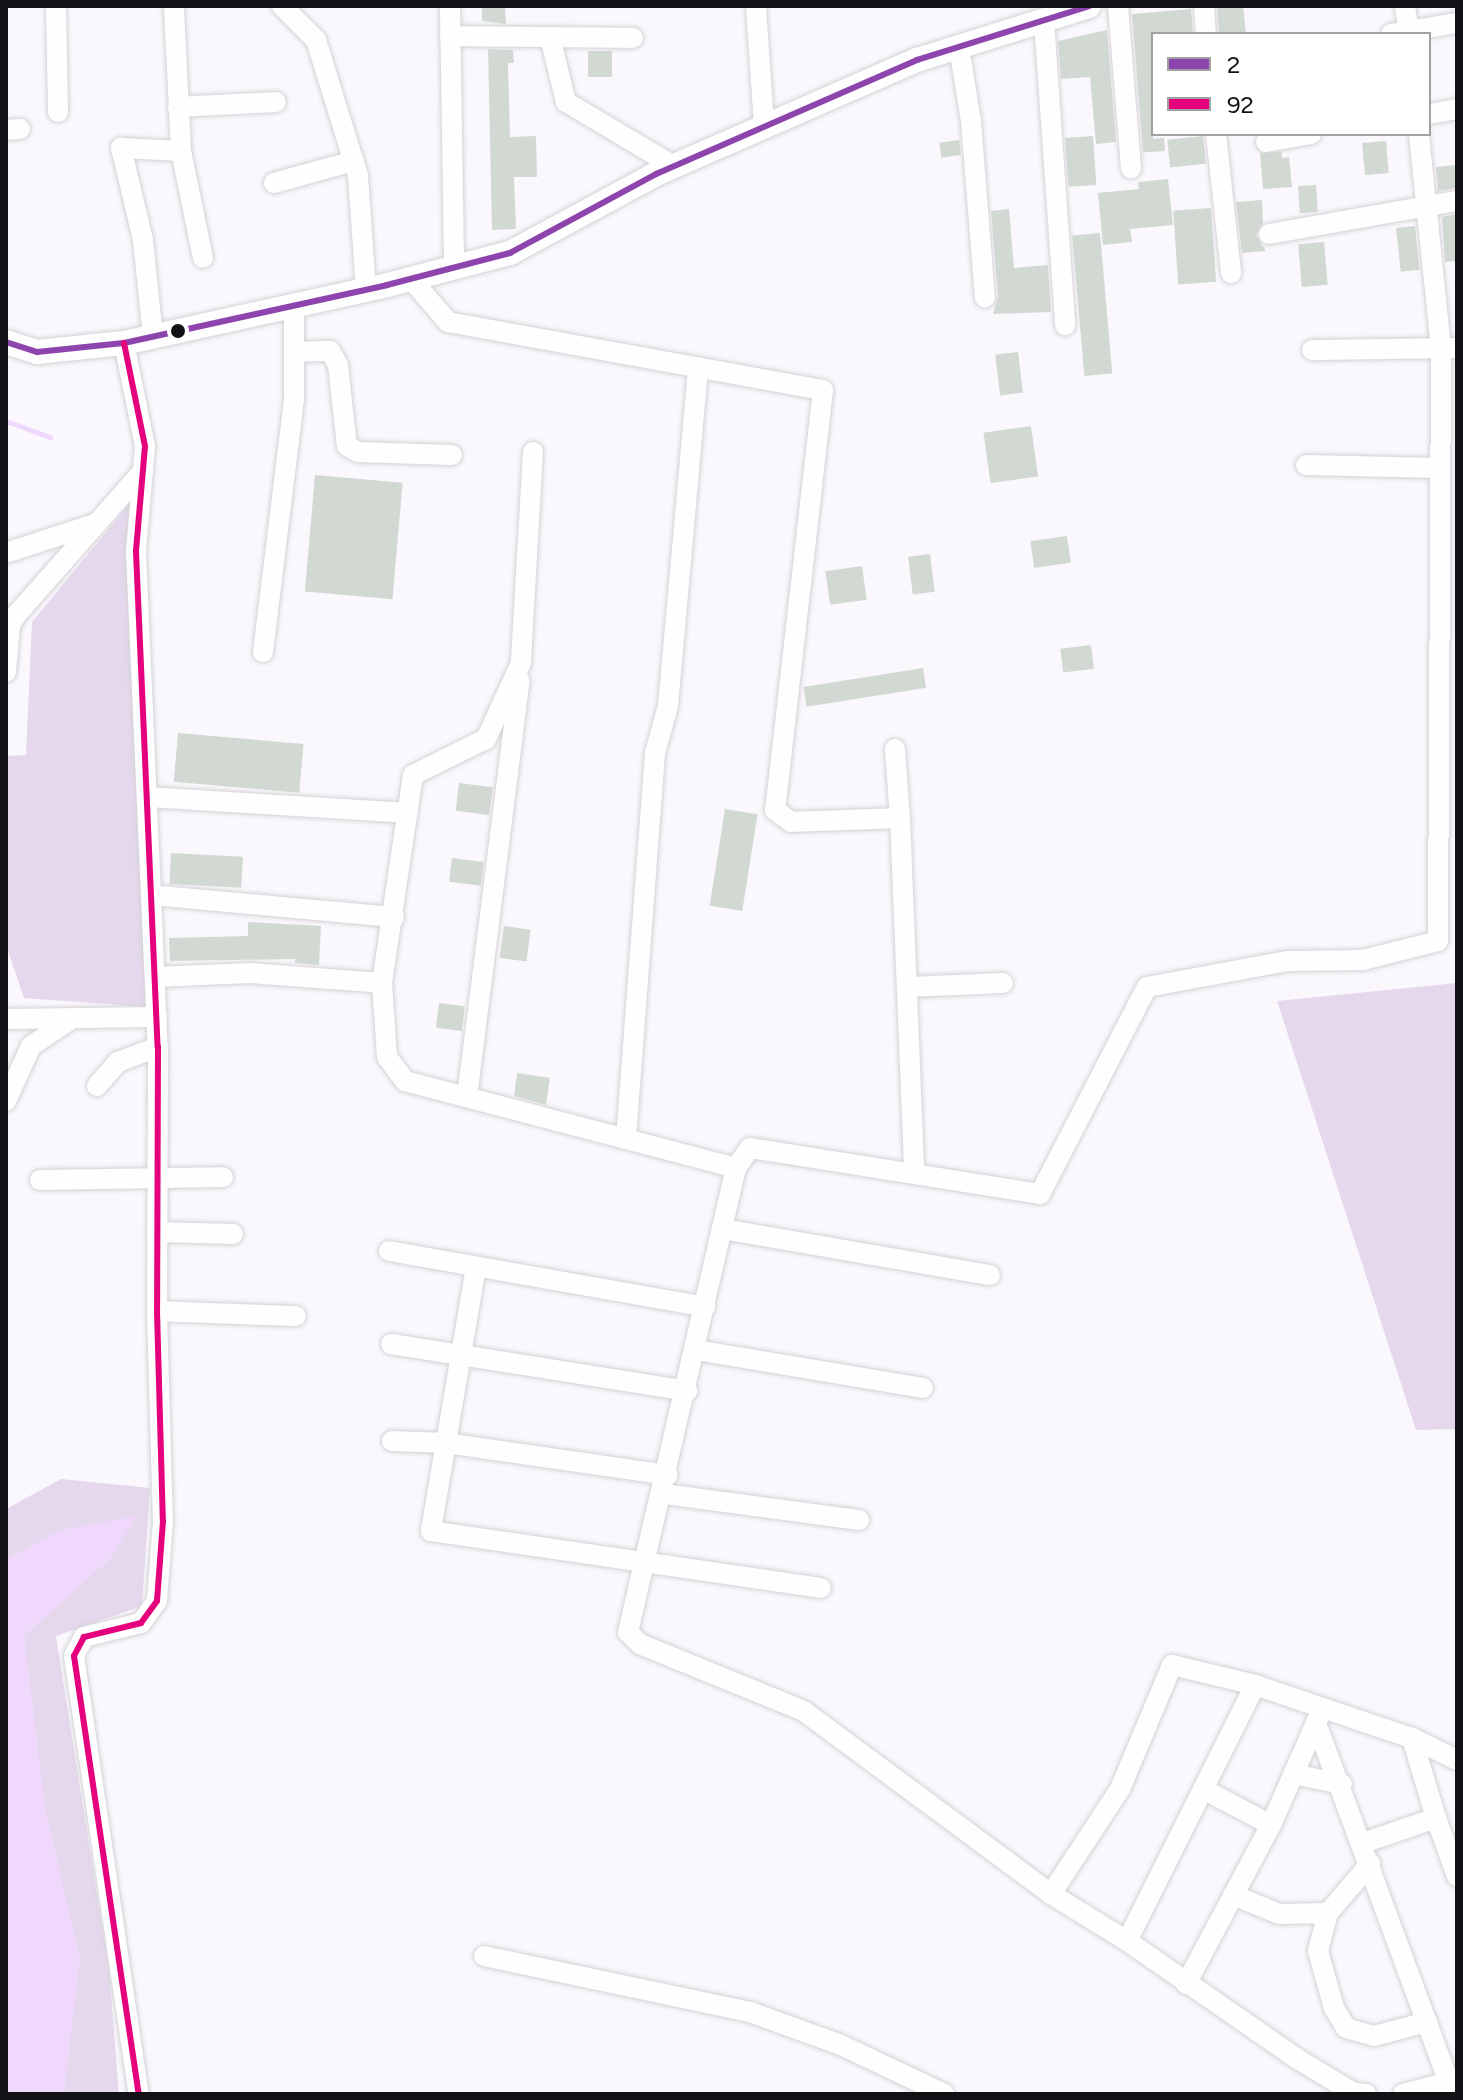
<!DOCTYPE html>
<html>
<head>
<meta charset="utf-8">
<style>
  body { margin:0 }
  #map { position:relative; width:1463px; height:2100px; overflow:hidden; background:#faf8fc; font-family:Figtree,sans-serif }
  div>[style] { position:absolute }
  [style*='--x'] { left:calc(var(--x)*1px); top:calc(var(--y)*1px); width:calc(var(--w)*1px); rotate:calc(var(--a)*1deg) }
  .green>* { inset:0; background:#e5d8ed }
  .water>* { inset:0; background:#f0d8fd }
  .stream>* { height:5px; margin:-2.5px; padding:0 2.5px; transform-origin:2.5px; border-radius:2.5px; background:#f0d8fd }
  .building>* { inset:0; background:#d2d9d3; transform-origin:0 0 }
  .roads { filter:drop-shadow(0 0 2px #d4d2d6) drop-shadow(0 0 2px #d4d2d6) }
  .minor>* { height:20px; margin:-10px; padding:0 10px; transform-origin:10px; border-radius:10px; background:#fefeff }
  .tertiary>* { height:24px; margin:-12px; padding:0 12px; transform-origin:12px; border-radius:12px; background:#fefeff }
  .bus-1>* { height:6px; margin:-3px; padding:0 3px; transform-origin:3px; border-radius:3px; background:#8e44ad }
  .bus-2>* { height:6px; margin:-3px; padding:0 3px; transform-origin:3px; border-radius:3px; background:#e5007d }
  .dots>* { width:22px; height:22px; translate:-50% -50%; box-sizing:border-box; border:4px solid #fff; border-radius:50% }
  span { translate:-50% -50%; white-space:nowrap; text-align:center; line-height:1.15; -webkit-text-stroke:6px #fff; paint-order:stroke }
  .frame { position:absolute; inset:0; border:8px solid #141116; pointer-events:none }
  .legend { position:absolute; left:1151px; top:32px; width:280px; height:104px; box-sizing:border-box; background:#fff; border:2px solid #a1a0a2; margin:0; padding:10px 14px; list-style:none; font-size:24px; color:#141116 }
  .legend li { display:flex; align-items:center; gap:16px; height:40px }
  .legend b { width:40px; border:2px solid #a1a0a2 }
</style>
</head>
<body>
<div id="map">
  <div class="green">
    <i style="clip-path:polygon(131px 502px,148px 1007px,24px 998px,6px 945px,6px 756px,26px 755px,32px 622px)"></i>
    <i style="clip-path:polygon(1457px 983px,1457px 1429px,1416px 1430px,1277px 1001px)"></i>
    <i style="clip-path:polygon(61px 1479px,150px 1488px,142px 1606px,56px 1636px,109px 1970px,119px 2094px,6px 2094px,6px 1509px)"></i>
  </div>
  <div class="water">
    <i style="clip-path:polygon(136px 1516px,112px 1557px,24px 1636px,46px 1813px,80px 1958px,64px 2094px,6px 2094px,6px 1560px,60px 1530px)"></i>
  </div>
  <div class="stream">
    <i style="--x:6;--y:421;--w:47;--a:20"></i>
  </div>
  <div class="building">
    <i style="clip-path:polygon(482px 6px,505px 6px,506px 24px,482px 21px)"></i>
    <i style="clip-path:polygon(1217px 6px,1243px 6px,1246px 34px,1219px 34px)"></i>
    <i style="clip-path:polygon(1191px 9px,1193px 34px,1153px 34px,1153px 139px,1142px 140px,1132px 14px)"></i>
    <i style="clip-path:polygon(1107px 30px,1116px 142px,1096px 144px,1090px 77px,1061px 79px,1058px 41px)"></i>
    <i style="clip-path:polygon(488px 49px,513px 50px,514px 63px,508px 63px,510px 137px,536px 136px,537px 177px,514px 177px,516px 229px,492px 230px)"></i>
    <i style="left:588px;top:51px;width:24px;height:26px"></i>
    <i style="left:1093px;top:136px;width:49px;height:28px;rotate:86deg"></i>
    <i style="left:1203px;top:136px;width:28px;height:36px;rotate:84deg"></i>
    <i style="left:1164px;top:138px;width:13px;height:22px;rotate:86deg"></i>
    <i style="left:959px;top:140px;width:15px;height:20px;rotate:82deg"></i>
    <i style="left:1386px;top:141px;width:32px;height:24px;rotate:85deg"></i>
    <i style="clip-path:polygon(1282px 152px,1282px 158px,1289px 157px,1292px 187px,1263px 189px,1260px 153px)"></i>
    <i style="clip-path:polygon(1457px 165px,1457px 188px,1438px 191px,1436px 167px)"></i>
    <i style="clip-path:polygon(1168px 179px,1173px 225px,1130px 229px,1132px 242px,1103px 245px,1098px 193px,1139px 189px,1138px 182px)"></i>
    <i style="left:1316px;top:185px;width:27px;height:18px;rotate:86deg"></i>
    <i style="clip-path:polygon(1262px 200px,1263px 223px,1256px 235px,1266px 251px,1242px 253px,1236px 202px)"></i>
    <i style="left:1211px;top:208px;width:74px;height:38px;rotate:86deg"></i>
    <i style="clip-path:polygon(1009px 209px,1014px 268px,1048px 265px,1051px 312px,993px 314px,998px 296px,991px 211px)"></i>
    <i style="clip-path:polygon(1457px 214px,1457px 261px,1445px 262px,1442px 217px)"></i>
    <i style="left:1415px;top:226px;width:44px;height:19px;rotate:84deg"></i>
    <i style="left:1100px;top:233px;width:141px;height:28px;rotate:85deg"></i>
    <i style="left:1324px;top:242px;width:43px;height:26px;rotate:85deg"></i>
    <i style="left:1018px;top:352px;width:41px;height:23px;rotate:83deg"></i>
    <i style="left:1031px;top:426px;width:51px;height:48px;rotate:82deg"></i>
    <i style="left:315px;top:475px;width:88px;height:117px;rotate:5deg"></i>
    <i style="left:1067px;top:536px;width:27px;height:37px;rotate:82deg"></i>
    <i style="left:930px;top:554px;width:38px;height:22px;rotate:83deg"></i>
    <i style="left:862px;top:566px;width:34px;height:37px;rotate:82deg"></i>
    <i style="left:1091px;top:645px;width:24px;height:31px;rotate:83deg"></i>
    <i style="left:923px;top:668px;width:20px;height:121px;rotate:81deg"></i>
    <i style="left:178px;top:733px;width:126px;height:49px;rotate:5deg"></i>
    <i style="left:459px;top:783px;width:34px;height:28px;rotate:7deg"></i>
    <i style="left:725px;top:809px;width:33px;height:98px;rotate:9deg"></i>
    <i style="left:171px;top:853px;width:72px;height:31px;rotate:3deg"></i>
    <i style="left:452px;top:858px;width:32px;height:24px;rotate:7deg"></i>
    <i style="clip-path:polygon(248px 922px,321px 926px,319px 965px,295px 963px,295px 959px,170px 961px,169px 938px,248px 936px)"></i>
    <i style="left:504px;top:926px;width:27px;height:32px;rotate:8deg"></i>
    <i style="left:439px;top:1003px;width:26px;height:25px;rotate:7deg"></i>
    <i style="clip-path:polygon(517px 1073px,550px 1078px,546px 1105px,514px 1096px)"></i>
  </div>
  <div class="roads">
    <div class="minor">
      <i style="--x:56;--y:6;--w:106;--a:88.9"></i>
      <i style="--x:282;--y:6;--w:48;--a:45"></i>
      <i style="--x:316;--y:40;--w:142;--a:72.8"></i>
      <i style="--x:358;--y:176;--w:114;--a:86"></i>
      <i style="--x:450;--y:6;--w:261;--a:89.1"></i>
      <i style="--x:756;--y:6;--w:121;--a:86.2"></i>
      <i style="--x:1118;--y:6;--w:163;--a:85.4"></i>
      <i style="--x:1204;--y:6;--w:28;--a:86"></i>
      <i style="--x:1405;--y:6;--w:28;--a:82"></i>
      <i style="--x:1044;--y:21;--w:305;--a:86"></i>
      <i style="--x:1391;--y:34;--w:67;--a:-9.5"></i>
      <i style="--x:450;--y:36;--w:183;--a:0.6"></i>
      <i style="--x:550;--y:37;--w:67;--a:76.2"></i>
      <i style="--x:566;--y:102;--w:126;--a:30.7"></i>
      <i style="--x:959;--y:47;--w:75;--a:80.8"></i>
      <i style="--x:971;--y:121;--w:177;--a:85.5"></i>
      <i style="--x:178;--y:107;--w:98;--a:-2.9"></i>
      <i style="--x:1429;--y:114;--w:28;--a:-10"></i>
      <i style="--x:6;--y:130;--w:14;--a:-4"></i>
      <i style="--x:1216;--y:134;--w:140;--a:83.8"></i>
      <i style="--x:1266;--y:142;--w:46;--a:-10.1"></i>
      <i style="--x:181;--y:151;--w:109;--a:78.4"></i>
      <i style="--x:274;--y:183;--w:83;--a:-15.4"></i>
      <i style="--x:1269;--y:234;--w:191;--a:-10"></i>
      <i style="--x:411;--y:279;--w:57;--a:49.3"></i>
      <i style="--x:448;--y:322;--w:381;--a:10.3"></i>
      <i style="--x:823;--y:390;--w:423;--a:96.5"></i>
      <i style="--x:775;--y:810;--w:20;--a:37"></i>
      <i style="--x:791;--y:822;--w:109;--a:-2.1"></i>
      <i style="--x:900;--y:818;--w:355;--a:87.7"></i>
      <i style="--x:153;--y:337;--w:98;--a:-95.9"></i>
      <i style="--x:143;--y:240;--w:95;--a:-103.4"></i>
      <i style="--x:121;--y:148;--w:60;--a:2.9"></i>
      <i style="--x:181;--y:151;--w:145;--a:-92.8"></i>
      <i style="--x:124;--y:343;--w:105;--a:78.5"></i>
      <i style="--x:145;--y:446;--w:106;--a:94.9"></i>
      <i style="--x:136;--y:552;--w:495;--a:87.5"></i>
      <i style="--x:158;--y:1047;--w:264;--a:90.2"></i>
      <i style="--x:157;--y:1311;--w:210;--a:88.4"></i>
      <i style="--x:163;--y:1521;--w:80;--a:94.3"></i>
      <i style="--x:157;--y:1601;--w:27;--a:126"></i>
      <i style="--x:141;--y:1623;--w:59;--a:166.2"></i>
      <i style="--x:84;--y:1637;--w:21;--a:118"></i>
      <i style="--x:74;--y:1656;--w:443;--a:81.6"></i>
      <i style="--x:1312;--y:350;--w:145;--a:-0.8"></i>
      <i style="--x:294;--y:352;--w:36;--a:-2"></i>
      <i style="--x:330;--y:351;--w:16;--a:60"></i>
      <i style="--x:338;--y:365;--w:81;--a:83.7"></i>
      <i style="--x:347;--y:446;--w:13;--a:29"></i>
      <i style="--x:358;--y:452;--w:94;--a:1.8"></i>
      <i style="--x:533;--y:452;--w:211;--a:93.3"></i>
      <i style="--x:521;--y:663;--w:84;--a:114.7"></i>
      <i style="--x:486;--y:739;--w:81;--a:153.7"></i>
      <i style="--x:413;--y:775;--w:210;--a:98.5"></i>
      <i style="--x:382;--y:983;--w:74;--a:86.1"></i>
      <i style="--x:387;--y:1057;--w:30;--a:53"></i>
      <i style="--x:405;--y:1081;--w:342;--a:14.7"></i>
      <i style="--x:1306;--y:465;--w:133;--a:1.3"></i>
      <i style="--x:6;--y:553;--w:96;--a:-18.2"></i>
      <i style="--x:263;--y:652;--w:254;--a:-83"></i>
      <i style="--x:294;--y:400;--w:94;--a:-90"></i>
      <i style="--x:6;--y:672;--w:47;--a:-85.1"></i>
      <i style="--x:10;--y:625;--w:13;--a:-58"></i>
      <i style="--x:17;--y:614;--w:191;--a:-48.6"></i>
      <i style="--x:895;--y:749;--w:69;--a:85.9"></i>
      <i style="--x:147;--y:797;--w:261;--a:3.5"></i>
      <i style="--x:151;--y:895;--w:244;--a:5.2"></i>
      <i style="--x:155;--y:977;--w:95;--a:-2.4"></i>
      <i style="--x:250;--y:973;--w:132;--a:4.3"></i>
      <i style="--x:908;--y:987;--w:95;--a:-2.4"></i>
      <i style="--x:6;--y:1019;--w:151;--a:-0.8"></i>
      <i style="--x:97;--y:1086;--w:32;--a:-49"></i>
      <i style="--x:118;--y:1062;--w:43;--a:-20.6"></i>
      <i style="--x:467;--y:1097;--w:420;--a:-82.8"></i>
      <i style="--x:6;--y:1101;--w:60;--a:-65.6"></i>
      <i style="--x:31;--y:1046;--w:50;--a:-33.7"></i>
      <i style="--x:626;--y:1139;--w:387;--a:-85.7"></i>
      <i style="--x:655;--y:753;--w:49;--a:-74.5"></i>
      <i style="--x:668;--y:706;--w:340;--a:-84.9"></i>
      <i style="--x:40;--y:1180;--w:183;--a:-0.9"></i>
      <i style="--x:723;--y:1229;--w:271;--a:9.8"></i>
      <i style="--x:157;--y:1232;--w:76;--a:1.5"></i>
      <i style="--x:389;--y:1251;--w:321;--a:10"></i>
      <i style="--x:476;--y:1267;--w:268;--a:99.7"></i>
      <i style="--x:431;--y:1531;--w:394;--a:8.3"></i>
      <i style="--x:157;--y:1311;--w:139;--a:2.1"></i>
      <i style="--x:391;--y:1344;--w:300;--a:9"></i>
      <i style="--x:696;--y:1350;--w:230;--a:9.5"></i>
      <i style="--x:392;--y:1441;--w:54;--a:2.1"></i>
      <i style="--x:446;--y:1443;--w:224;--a:8.2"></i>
      <i style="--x:664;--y:1494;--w:197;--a:7.6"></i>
      <i style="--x:1316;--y:1723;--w:383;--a:69.7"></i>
      <i style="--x:1293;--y:1774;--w:50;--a:11.5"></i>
      <i style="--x:1203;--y:1789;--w:77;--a:27.9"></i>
      <i style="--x:1436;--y:1818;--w:84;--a:-106.7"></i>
      <i style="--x:1412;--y:1738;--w:50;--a:26.1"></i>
      <i style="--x:1363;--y:1843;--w:77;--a:-18.9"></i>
      <i style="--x:1436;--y:1818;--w:62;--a:70.1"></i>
      <i style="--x:1051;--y:1894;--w:126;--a:-56.7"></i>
      <i style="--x:1120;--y:1789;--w:134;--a:-67.2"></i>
      <i style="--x:1172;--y:1665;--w:85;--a:13.5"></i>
      <i style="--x:1233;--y:1895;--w:50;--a:22.4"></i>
      <i style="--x:1279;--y:1914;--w:49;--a:-1.2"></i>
      <i style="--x:1328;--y:1913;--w:65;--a:-49.4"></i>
      <i style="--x:1328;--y:1913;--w:39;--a:105"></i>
      <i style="--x:1318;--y:1951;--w:59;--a:74.3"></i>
      <i style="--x:1334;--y:2008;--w:23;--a:59"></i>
      <i style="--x:1346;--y:2028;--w:29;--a:16"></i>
      <i style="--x:1374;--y:2036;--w:55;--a:-14.8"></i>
      <i style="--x:1127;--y:1941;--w:89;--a:-148.3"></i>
      <i style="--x:1051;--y:1894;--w:307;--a:-143.5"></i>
      <i style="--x:804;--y:1711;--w:177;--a:-157.8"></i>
      <i style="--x:640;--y:1644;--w:17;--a:-135"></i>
      <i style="--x:628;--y:1632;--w:476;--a:-76.9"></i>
      <i style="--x:736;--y:1168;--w:24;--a:-55"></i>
      <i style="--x:750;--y:1148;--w:294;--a:9"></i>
      <i style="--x:1040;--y:1194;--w:233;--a:-62.7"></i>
      <i style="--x:1147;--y:987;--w:142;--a:-10.5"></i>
      <i style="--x:1287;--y:961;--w:76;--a:-0.8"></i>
      <i style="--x:1363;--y:960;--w:77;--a:-14.2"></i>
      <i style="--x:1438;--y:941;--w:593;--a:-89.71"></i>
      <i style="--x:1441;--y:348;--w:215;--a:-95.9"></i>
      <i style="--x:484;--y:1956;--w:272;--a:11.9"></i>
      <i style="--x:750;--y:2012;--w:97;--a:19.9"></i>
      <i style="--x:841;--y:2045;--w:114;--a:25.4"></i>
      <i style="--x:1186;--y:1984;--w:180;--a:-61.9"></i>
      <i style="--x:1271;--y:1825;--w:119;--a:-66.2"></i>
      <i style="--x:1366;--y:2094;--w:12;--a:-175"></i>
      <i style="--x:1354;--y:2093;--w:64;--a:-149"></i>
      <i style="--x:1299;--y:2060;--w:209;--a:-145.3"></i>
      <i style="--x:1127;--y:1941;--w:286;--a:-63.4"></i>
      <i style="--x:1255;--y:1685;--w:166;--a:18.7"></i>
      <i style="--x:1403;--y:2094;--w:56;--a:-14.5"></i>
    </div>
    <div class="tertiary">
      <i style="--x:6;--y:342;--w:33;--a:18"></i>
      <i style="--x:37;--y:352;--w:87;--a:-5.9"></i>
      <i style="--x:124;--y:343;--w:269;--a:-12.4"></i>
      <i style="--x:387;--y:285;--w:127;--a:-14.6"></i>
      <i style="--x:510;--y:253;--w:166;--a:-28.4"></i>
      <i style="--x:656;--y:174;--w:285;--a:-23.6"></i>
      <i style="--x:917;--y:60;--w:180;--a:-17.4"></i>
    </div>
  </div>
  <div class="bus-1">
    <i style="--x:6;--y:342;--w:33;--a:18"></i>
    <i style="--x:37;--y:352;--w:87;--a:-5.9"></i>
    <i style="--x:124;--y:343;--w:269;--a:-12.4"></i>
    <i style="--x:387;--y:285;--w:127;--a:-14.6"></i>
    <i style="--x:510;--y:253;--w:166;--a:-28.4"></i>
    <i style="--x:656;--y:174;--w:285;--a:-23.6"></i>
    <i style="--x:917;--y:60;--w:180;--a:-17.4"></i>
  </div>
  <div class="bus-2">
    <i style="--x:124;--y:343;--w:105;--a:78.5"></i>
    <i style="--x:145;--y:446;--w:106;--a:94.9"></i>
    <i style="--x:136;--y:552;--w:495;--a:87.5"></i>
    <i style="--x:158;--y:1047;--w:264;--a:90.2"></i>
    <i style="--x:157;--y:1311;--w:210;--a:88.4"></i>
    <i style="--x:163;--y:1521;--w:80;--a:94.3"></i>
    <i style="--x:157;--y:1601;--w:27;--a:126"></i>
    <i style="--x:141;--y:1623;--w:59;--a:166.2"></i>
    <i style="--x:84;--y:1637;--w:21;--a:118"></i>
    <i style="--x:74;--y:1656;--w:443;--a:81.6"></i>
  </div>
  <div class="dots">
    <i style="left:178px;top:331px;background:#141116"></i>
  </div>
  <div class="frame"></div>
  <ul class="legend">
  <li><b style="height:10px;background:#8e44ad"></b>2</li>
  <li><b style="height:10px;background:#e5007d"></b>92</li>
  </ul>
</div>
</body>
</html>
